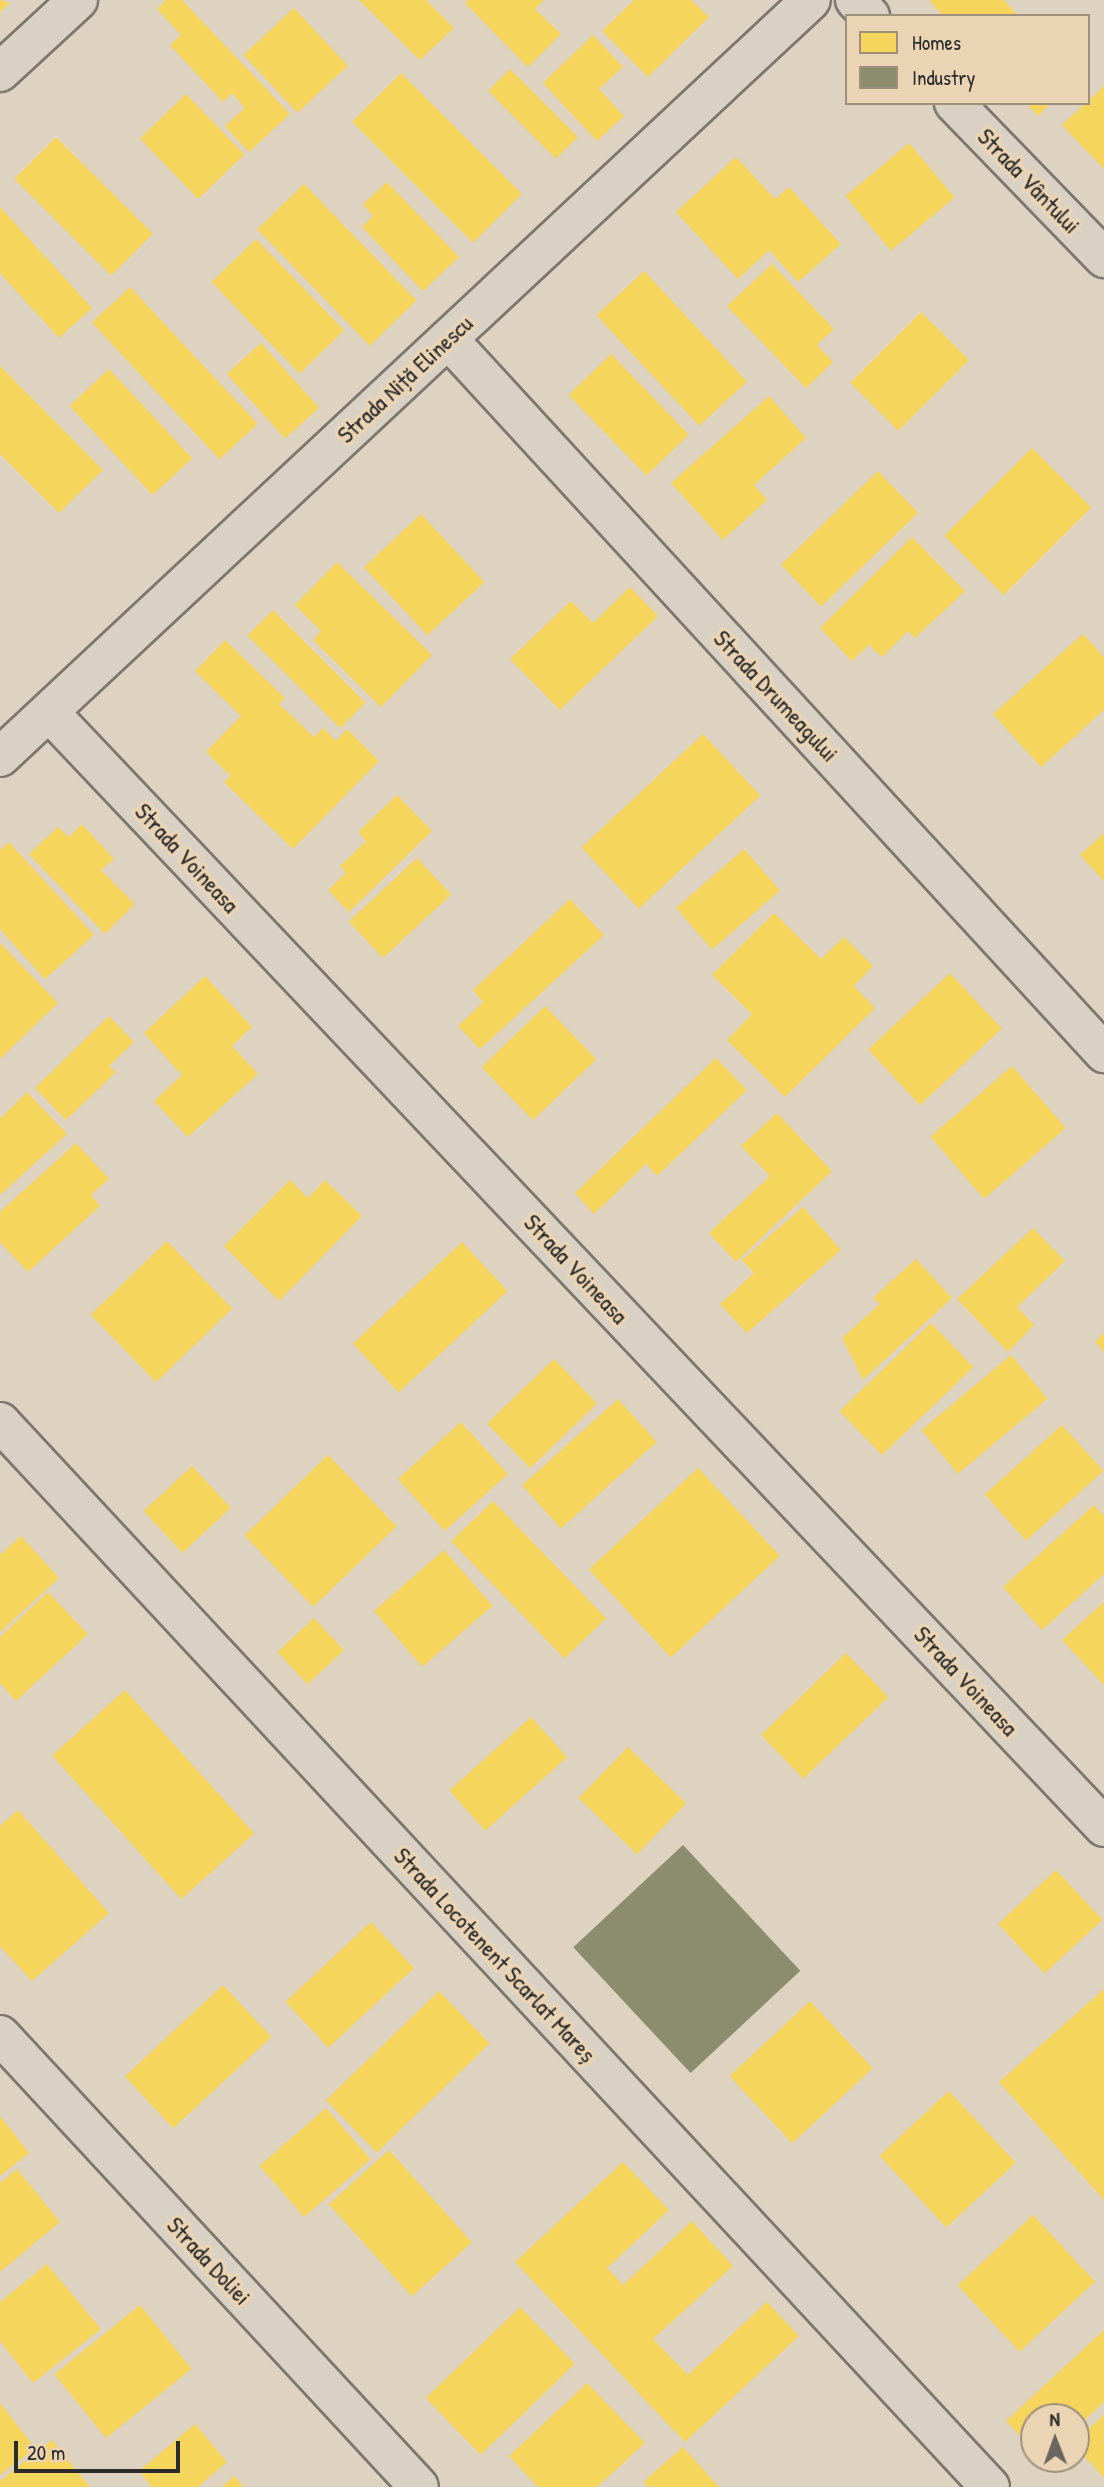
<!DOCTYPE html>
<html>
<head>
<meta charset="utf-8">
<style>
	body { margin:0 }
	#map { position:relative; width:1104px; height:2487px; overflow:hidden; background:#ded2c1; font-family:"Patrick Hand",sans-serif }
	div>[style] { position:absolute }
	[style*='--x'] { left:calc(var(--x)*1px); top:calc(var(--y)*1px); width:calc(var(--w)*1px); rotate:calc(var(--a)*1deg) }
	.homes>* { inset:0; background:#f6d55c; transform-origin:0 0 }
	.industry>* { inset:0; background:#8c8c6e; transform-origin:0 0 }
	.roads { filter:drop-shadow(2px 0 #7c766e) drop-shadow(-2px 0 #7c766e) drop-shadow(0 2px #7c766e) drop-shadow(0 -2px #7c766e) }
	.street>* { height:38px; margin:-19px; padding:0 19px; transform-origin:19px; border-radius:19px; background:#dad1c5 }
	span { translate:-50% -50%; white-space:nowrap; text-align:center; line-height:1.15; -webkit-text-stroke:7px #ebd4b4; paint-order:stroke }
	.street-label { font-size:24px; color:#2b2b2b }
	.legend { position:absolute; left:845px; top:14px; width:245px; height:91px; box-sizing:border-box; background:#ebd4b4; border:2px solid #9e907d; margin:0; padding:9px 12px; list-style:none; font-size:21px; color:#2b2b2b }
	.legend li { display:flex; align-items:center; gap:14px; height:35px }
	.legend b { width:35px; border:2px solid #9e907d }
	.north { position:absolute; left:1020px; top:2403px; width:70px; height:70px; box-sizing:border-box; background:#ebd4b4; border:2px solid #9e907d; border-radius:50%; rotate:359deg; font-size:19px; font-weight:700; line-height:28px; text-align:center; color:#2b2b2b }
	.north::after { content:''; display:block; margin:auto; width:24px; height:32px; background:#6a6560; clip-path:polygon(50% 0,100% 100%,50% 72%,0 100%) }
	.scale { position:absolute; left:14px; top:2441px; width:166px; height:32px; box-sizing:border-box; border:4px solid #2b2b2b; border-top:0; padding-left:9px; font-size:21px; line-height:24px; white-space:nowrap; color:#2b2b2b; -webkit-text-stroke:5px #ebd4b4; paint-order:stroke }
</style>
</head>
<body>
<div id="map">
	<div class="homes">
		<div style="clip-path:polygon(0 0,10px 3px,0 12px)"></div>
		<div style="clip-path:polygon(166px 0,182px 0,290px 114px,249px 152px,225px 126px,245px 108px,232px 93px,223px 102px,170px 45px,181px 35px,157px 9px)"></div>
		<div style="clip-path:polygon(359px 0,426px 0,454px 28px,420px 60px)"></div>
		<div style="clip-path:polygon(468px 0,544px 0,535px 9px,561px 34px,528px 67px,465px 3px)"></div>
		<div style="clip-path:polygon(634px 0,691px 0,709px 17px,648px 77px,602px 31px)"></div>
		<div style="clip-path:polygon(929px 0,1004px 0,1018px 16px,943px 16px)"></div>
		<div style="left:294px;top:8px;width:79px;height:69px;rotate:47deg"></div>
		<div style="clip-path:polygon(593px 35px,623px 67px,599px 89px,624px 116px,597px 141px,543px 83px)"></div>
		<div style="left:510px;top:69px;width:96px;height:31px;rotate:45deg"></div>
		<div style="left:401px;top:73px;width:171px;height:69px;rotate:45deg"></div>
		<div style="clip-path:polygon(1104px 86px,1104px 169px,1062px 125px)"></div>
		<div style="left:186px;top:94px;width:84px;height:64px;rotate:46deg"></div>
		<div style="clip-path:polygon(1026px 103px,1051px 103px,1038px 116px)"></div>
		<div style="left:56px;top:137px;width:137px;height:59px;rotate:45deg"></div>
		<div style="left:909px;top:143px;width:71px;height:83px;rotate:50deg"></div>
		<div style="clip-path:polygon(736px 157px,775px 199px,789px 187px,841px 244px,798px 282px,769px 250px,738px 279px,676px 212px)"></div>
		<div style="clip-path:polygon(387px 182px,459px 257px,423px 291px,362px 227px,373px 216px,363px 204px)"></div>
		<div style="left:304px;top:184px;width:162px;height:65px;rotate:46deg"></div>
		<div style="clip-path:polygon(0 207px,92px 308px,59px 338px,0 273px)"></div>
		<div style="left:256px;top:239px;width:127px;height:62px;rotate:46deg"></div>
		<div style="clip-path:polygon(772px 264px,834px 329px,817px 345px,833px 362px,806px 388px,727px 306px)"></div>
		<div style="left:644px;top:271px;width:151px;height:65px;rotate:47deg"></div>
		<div style="left:130px;top:287px;width:187px;height:52px;rotate:47deg"></div>
		<div style="left:921px;top:312px;width:68px;height:100px;rotate:45deg"></div>
		<div style="left:261px;top:343px;width:87px;height:46px;rotate:48deg"></div>
		<div style="left:611px;top:354px;width:112px;height:59px;rotate:46deg"></div>
		<div style="clip-path:polygon(0 366px,103px 470px,59px 513px,0 454px)"></div>
		<div style="left:109px;top:369px;width:122px;height:54px;rotate:47deg"></div>
		<div style="clip-path:polygon(769px 396px,806px 438px,754px 485px,767px 500px,723px 540px,671px 483px)"></div>
		<div style="left:1032px;top:448px;width:84px;height:124px;rotate:45deg"></div>
		<div style="left:878px;top:471px;width:58px;height:135px;rotate:46deg"></div>
		<div style="left:421px;top:514px;width:93px;height:78px;rotate:47deg"></div>
		<div style="clip-path:polygon(912px 537px,965px 591px,915px 638px,908px 631px,882px 657px,869px 645px,852px 661px,820px 628px)"></div>
		<div style="clip-path:polygon(337px 562px,432px 655px,381px 707px,313px 640px,321px 631px,295px 605px)"></div>
		<div style="clip-path:polygon(630px 587px,658px 616px,560px 710px,510px 659px,571px 601px,593px 623px)"></div>
		<div style="left:273px;top:610px;width:131px;height:36px;rotate:45deg"></div>
		<div style="clip-path:polygon(1083px 634px,1104px 657px,1104px 710px,1041px 767px,993px 714px)"></div>
		<div style="clip-path:polygon(225px 640px,285px 698px,279px 704px,314px 737px,323px 728px,336px 741px,347px 729px,379px 761px,293px 849px,224px 782px,231px 776px,206px 752px,241px 716px,195px 671px)"></div>
		<div style="left:703px;top:734px;width:84px;height:166px;rotate:47deg"></div>
		<div style="clip-path:polygon(397px 795px,432px 831px,349px 912px,328px 890px,346px 873px,340px 866px,366px 841px,358px 832px)"></div>
		<div style="clip-path:polygon(82px 824px,114px 859px,101px 870px,135px 904px,105px 934px,29px 854px,58px 827px,69px 837px)"></div>
		<div style="clip-path:polygon(1104px 833px,1104px 881px,1080px 855px)"></div>
		<div style="clip-path:polygon(9px 842px,94px 935px,45px 979px,0 929px,0 850px)"></div>
		<div style="left:744px;top:849px;width:55px;height:90px;rotate:49deg"></div>
		<div style="left:417px;top:858px;width:50px;height:93px;rotate:47deg"></div>
		<div style="clip-path:polygon(570px 899px,604px 935px,480px 1049px,458px 1026px,483px 1002px,473px 990px)"></div>
		<div style="clip-path:polygon(774px 913px,821px 959px,844px 937px,873px 966px,854px 986px,875px 1008px,785px 1097px,727px 1040px,752px 1014px,712px 975px)"></div>
		<div style="clip-path:polygon(0 943px,58px 1003px,0 1059px)"></div>
		<div style="left:950px;top:973px;width:76px;height:112px;rotate:47deg"></div>
		<div style="clip-path:polygon(205px 976px,252px 1027px,232px 1046px,258px 1074px,188px 1137px,154px 1101px,182px 1075px,144px 1033px)"></div>
		<div style="left:545px;top:1006px;width:74px;height:88px;rotate:46deg"></div>
		<div style="clip-path:polygon(109px 1016px,134px 1042px,109px 1066px,116px 1072px,66px 1120px,35px 1088px)"></div>
		<div style="clip-path:polygon(716px 1058px,747px 1090px,657px 1176px,646px 1164px,594px 1214px,575px 1193px)"></div>
		<div style="left:1012px;top:1066px;width:82px;height:108px;rotate:49deg"></div>
		<div style="clip-path:polygon(27px 1092px,67px 1134px,0 1195px,0 1119px)"></div>
		<div style="clip-path:polygon(777px 1113px,832px 1171px,736px 1262px,709px 1233px,770px 1176px,741px 1146px)"></div>
		<div style="clip-path:polygon(76px 1143px,109px 1179px,91px 1195px,100px 1206px,28px 1272px,0 1242px,0 1212px)"></div>
		<div style="clip-path:polygon(290px 1180px,308px 1198px,325px 1180px,362px 1216px,279px 1301px,224px 1246px)"></div>
		<div style="clip-path:polygon(803px 1207px,841px 1250px,747px 1333px,720px 1304px,754px 1273px,742px 1260px)"></div>
		<div style="clip-path:polygon(1033px 1228px,1065px 1261px,1017px 1307px,1034px 1325px,1008px 1352px,957px 1299px)"></div>
		<div style="left:167px;top:1241px;width:94px;height:106px;rotate:46deg"></div>
		<div style="left:462px;top:1242px;width:67px;height:149px;rotate:47deg"></div>
		<div style="clip-path:polygon(916px 1259px,952px 1298px,863px 1380px,842px 1338px,880px 1304px,873px 1298px)"></div>
		<div style="left:931px;top:1323px;width:61px;height:127px;rotate:46deg"></div>
		<div style="clip-path:polygon(1104px 1333px,1104px 1352px,1095px 1342px)"></div>
		<div style="left:1011px;top:1355px;width:57px;height:117px;rotate:50deg"></div>
		<div style="left:554px;top:1359px;width:62px;height:93px;rotate:46deg"></div>
		<div style="left:618px;top:1399px;width:58px;height:129px;rotate:48deg"></div>
		<div style="left:461px;top:1422px;width:70px;height:85px;rotate:48deg"></div>
		<div style="left:1062px;top:1425px;width:62px;height:104px;rotate:48deg"></div>
		<div style="left:328px;top:1455px;width:99px;height:116px;rotate:46deg"></div>
		<div style="left:192px;top:1466px;width:57px;height:66px;rotate:47deg"></div>
		<div style="left:698px;top:1468px;width:120px;height:149px;rotate:47deg"></div>
		<div style="left:493px;top:1501px;width:163px;height:58px;rotate:46deg"></div>
		<div style="clip-path:polygon(1094px 1505px,1104px 1516px,1104px 1574px,1042px 1630px,1003px 1587px)"></div>
		<div style="clip-path:polygon(21px 1536px,59px 1578px,0 1632px,0 1555px)"></div>
		<div style="left:444px;top:1550px;width:74px;height:93px;rotate:49deg"></div>
		<div style="clip-path:polygon(48px 1592px,88px 1634px,16px 1701px,0 1683px,0 1637px)"></div>
		<div style="clip-path:polygon(1104px 1602px,1104px 1685px,1062px 1640px)"></div>
		<div style="left:314px;top:1618px;width:44px;height:50px;rotate:47deg"></div>
		<div style="left:846px;top:1653px;width:61px;height:118px;rotate:46deg"></div>
		<div style="left:125px;top:1690px;width:193px;height:98px;rotate:48deg"></div>
		<div style="left:531px;top:1717px;width:54px;height:110px;rotate:48deg"></div>
		<div style="left:628px;top:1747px;width:81px;height:71px;rotate:44deg"></div>
		<div style="clip-path:polygon(18px 1810px,109px 1913px,32px 1981px,0 1946px,0 1826px)"></div>
		<div style="left:1056px;top:1870px;width:68px;height:79px;rotate:47deg"></div>
		<div style="left:371px;top:1922px;width:63px;height:117px;rotate:47deg"></div>
		<div style="left:223px;top:1985px;width:71px;height:134px;rotate:47deg"></div>
		<div style="clip-path:polygon(1104px 1989px,1104px 2200px,999px 2082px)"></div>
		<div style="left:439px;top:1991px;width:73px;height:157px;rotate:46deg"></div>
		<div style="left:810px;top:2001px;width:92px;height:110px;rotate:47deg"></div>
		<div style="left:949px;top:2091px;width:98px;height:95px;rotate:47deg"></div>
		<div style="left:326px;top:2108px;width:68px;height:88px;rotate:49deg"></div>
		<div style="clip-path:polygon(0 2116px,29px 2153px,0 2176px)"></div>
		<div style="left:389px;top:2150px;width:124px;height:81px;rotate:48deg"></div>
		<div style="clip-path:polygon(623px 2162px,669px 2210px,607px 2268px,623px 2285px,692px 2221px,733px 2266px,653px 2339px,688px 2375px,767px 2302px,799px 2336px,685px 2442px,515px 2262px)"></div>
		<div style="clip-path:polygon(17px 2169px,60px 2222px,0 2272px,0 2183px)"></div>
		<div style="left:1033px;top:2215px;width:91px;height:103px;rotate:47deg"></div>
		<div style="clip-path:polygon(47px 2264px,101px 2329px,33px 2383px,0 2341px,0 2302px)"></div>
		<div style="left:140px;top:2305px;width:82px;height:110px;rotate:51deg"></div>
		<div style="left:520px;top:2307px;width:79px;height:131px;rotate:46deg"></div>
		<div style="clip-path:polygon(1104px 2330px,1104px 2402px,1076px 2428px,1076px 2417px,1034px 2417px,1034px 2450px,1006px 2421px)"></div>
		<div style="clip-path:polygon(587px 2383px,645px 2443px,597px 2487px,538px 2487px,509px 2456px)"></div>
		<div style="clip-path:polygon(0 2403px,35px 2448px,0 2475px)"></div>
		<div style="clip-path:polygon(1104px 2415px,1104px 2478px,1076px 2447px,1076px 2440px)"></div>
		<div style="clip-path:polygon(195px 2424px,227px 2462px,198px 2487px,152px 2487px,139px 2471px)"></div>
		<div style="clip-path:polygon(52px 2440px,90px 2487px,0 2487px,0 2481px)"></div>
		<div style="clip-path:polygon(683px 2447px,719px 2487px,648px 2487px,643px 2482px)"></div>
		<div style="clip-path:polygon(234px 2476px,244px 2487px,222px 2487px)"></div>
	</div>
	<div class="industry">
		<div style="left:683px;top:1845px;width:172px;height:150px;rotate:47deg"></div>
	</div>
	<div class="roads">
		<div class="street">
			<div style="--x:855;--y:0;--w:22;--a:47"></div>
			<div style="--x:0;--y:72;--w:106;--a:-42.7"></div>
			<div style="--x:954;--y:103;--w:216;--a:45.9"></div>
			<div style="--x:448;--y:339;--w:970;--a:47.42"></div>
			<div style="--x:49;--y:712;--w:1535;--a:46.58"></div>
			<div style="--x:0;--y:757;--w:1109;--a:-43.03"></div>
			<div style="--x:0;--y:1422;--w:1454;--a:47.09"></div>
			<div style="--x:0;--y:2035;--w:616;--a:47.17"></div>
		</div>
	</div>
	<div class="street-label">
		<span style="left:1029px;top:181px;rotate:46deg">Strada Vântului</span>
		<span style="left:405px;top:379px;rotate:-43deg">Strada Niță Elinescu</span>
		<span style="left:776px;top:696px;rotate:47deg">Strada Drumeagului</span>
		<span style="left:187px;top:858px;rotate:47deg">Strada Voineasa</span>
		<span style="left:576px;top:1269px;rotate:47deg">Strada Voineasa</span>
		<span style="left:966px;top:1681px;rotate:47deg">Strada Voineasa</span>
		<span style="left:495px;top:1955px;rotate:47deg">Strada Locotenent Scarlat Mareș</span>
		<span style="left:209px;top:2261px;rotate:47deg">Strada Doliei</span>
	</div>
	<ul class="legend">
	<li><b style="height:19px;background:#f6d55c"></b>Homes</li>
	<li><b style="height:19px;background:#8c8c6e"></b>Industry</li>
	</ul>
	<div class="north">N</div>
	<div class="scale">20 m</div>
</div>
</body>
</html>
